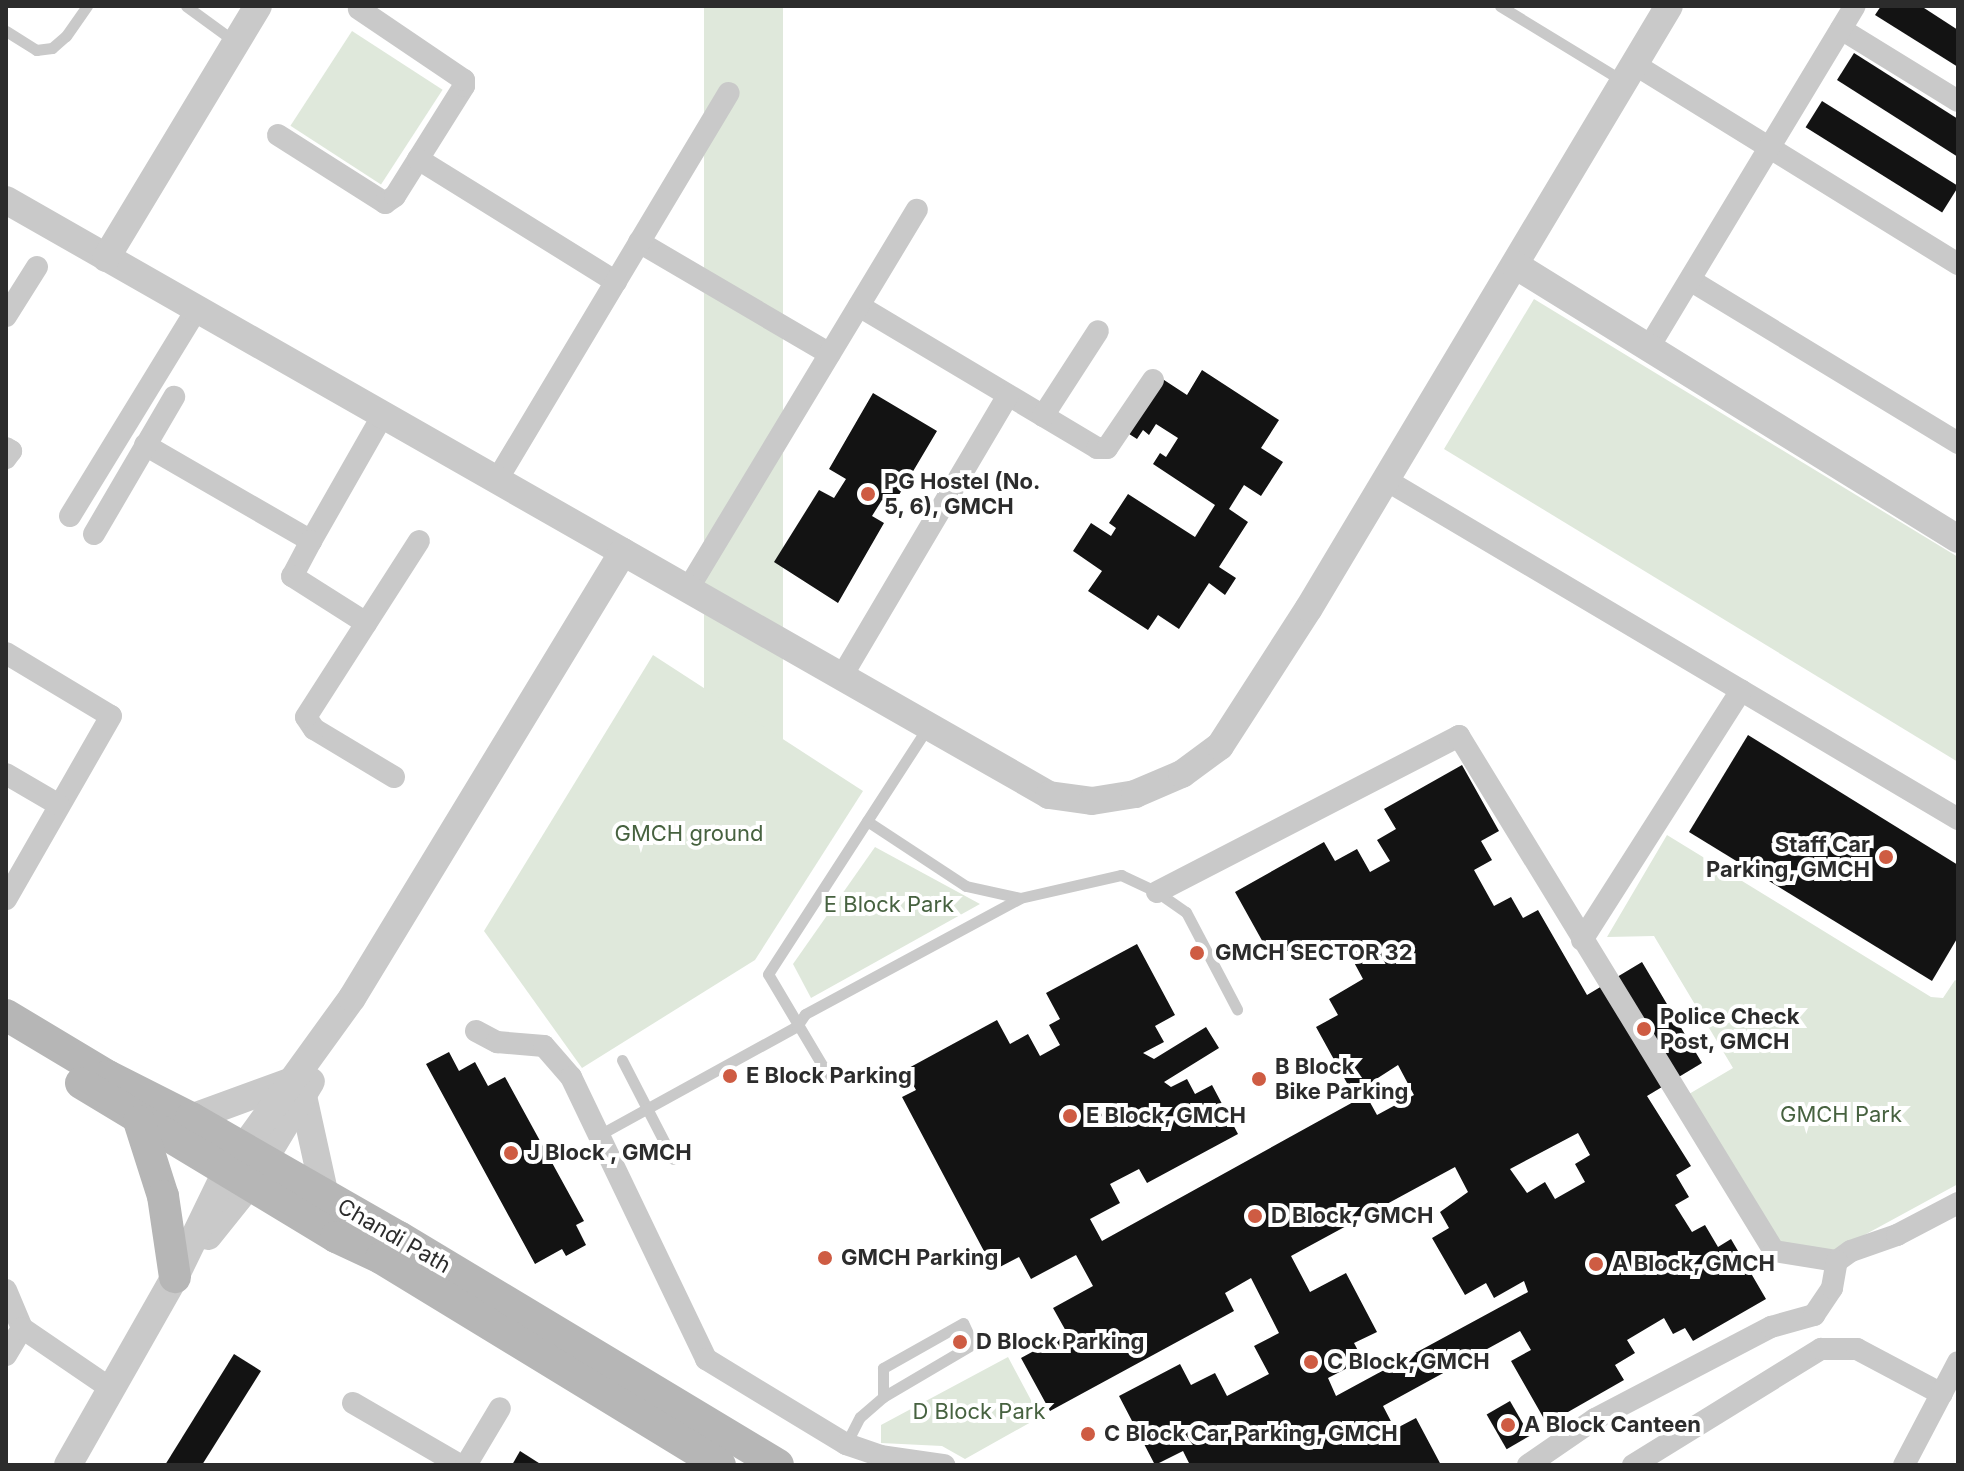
<!DOCTYPE html>
<html>
<head>
<meta charset="utf-8">
<style>
	body { margin:0 }
	#map { position:relative; width:1964px; height:1471px; overflow:hidden; background:#fff; font-family:Inter,sans-serif }
	div>[style] { position:absolute }
	[style*='--x'] { left:calc(var(--x)*1px); top:calc(var(--y)*1px); width:calc(var(--w)*1px); rotate:calc(var(--a)*1deg) }
	.green>* { inset:0; background:#dfe8db; transform-origin:0 0 }
	.building>* { inset:0; background:#131313; transform-origin:0 0 }
	.service>* { height:11px; margin:-5.5px; padding:0 5.5px; transform-origin:5.5px; border-radius:5.5px; background:#c9c9c9 }
	.minor>* { height:22px; margin:-11px; padding:0 11px; transform-origin:11px; border-radius:11px; background:#c9c9c9 }
	.tertiary>* { height:28px; margin:-14px; padding:0 14px; transform-origin:14px; border-radius:14px; background:#c9c9c9 }
	.secondary>* { height:32px; margin:-16px; padding:0 16px; transform-origin:16px; border-radius:16px; background:#b6b6b6 }
	.dots>* { width:22px; height:22px; translate:-50% -50%; box-sizing:border-box; border:4px solid #fff; border-radius:50% }
	span { translate:-50% -50%; white-space:nowrap; text-align:center; line-height:1.15; -webkit-text-stroke:8px #fff; paint-order:stroke }
	.poi-label { font-size:22px; color:#2c2c2c; font-weight:700 }
	.left { translate:0 -50%; text-align:left }
	.right { translate:-100% -50%; text-align:right }
	.park-label { font-size:22px; color:#476240 }
	.street-label { font-size:22px; color:#2c2c2c }
	.frame { position:absolute; inset:0; border:8px solid #2c2c2c; pointer-events:none }
</style>
</head>
<body>
<div id="map">
	<div class="green">
		<div style="left:704px;top:6px;width:79px;height:795px"></div>
		<div style="left:352px;top:31px;width:108px;height:113px;rotate:33deg"></div>
		<div style="clip-path:polygon(1534px 299px,1958px 557px,1958px 762px,1444px 449px)"></div>
		<div style="clip-path:polygon(653px 655px,863px 791px,755px 960px,582px 1068px,484px 931px)"></div>
		<div style="clip-path:polygon(1667px 835px,1931px 997px,1943px 998px,1955px 980px,1958px 982px,1958px 1184px,1835px 1251px,1778px 1242px,1689px 1094px,1733px 1068px,1654px 936px,1607px 937px)"></div>
		<div style="clip-path:polygon(875px 847px,980px 904px,811px 998px,793px 964px)"></div>
		<div style="clip-path:polygon(1008px 1357px,1040px 1417px,965px 1459px,942px 1446px,881px 1443px,881px 1425px)"></div>
	</div>
	<div class="building">
		<div style="clip-path:polygon(1881px 6px,1921px 6px,1958px 30px,1958px 67px,1875px 15px)"></div>
		<div style="clip-path:polygon(1854px 53px,1958px 119px,1958px 157px,1837px 80px)"></div>
		<div style="left:1822px;top:101px;width:161px;height:31px;rotate:32deg"></div>
		<div style="clip-path:polygon(1202px 370px,1279px 420px,1261px 448px,1283px 462px,1261px 496px,1244px 485px,1229px 509px,1248px 522px,1219px 567px,1236px 578px,1225px 595px,1209px 583px,1179px 629px,1158px 615px,1148px 630px,1088px 591px,1102px 571px,1073px 551px,1091px 523px,1111px 536px,1116px 528px,1109px 523px,1128px 494px,1195px 537px,1215px 505px,1153px 464px,1160px 453px,1166px 457px,1178px 438px,1156px 424px,1149px 435px,1143px 430px,1137px 439px,1126px 432px,1161px 378px,1187px 395px)"></div>
		<div style="clip-path:polygon(873px 393px,937px 431px,893px 505px,882px 500px,872px 516px,884px 523px,838px 603px,774px 562px,819px 490px,834px 498px,846px 479px,829px 469px)"></div>
		<div style="clip-path:polygon(1748px 735px,1958px 865px,1958px 937px,1932px 981px,1689px 832px)"></div>
		<div style="clip-path:polygon(evenodd,1462px 765px,1499px 831px,1481px 841px,1492px 860px,1474px 870px,1494px 906px,1511px 897px,1523px 918px,1538px 910px,1587px 995px,1642px 962px,1702px 1063px,1647px 1096px,1691px 1166px,1676px 1175px,1689px 1197px,1675px 1205px,1692px 1232px,1705px 1225px,1718px 1247px,1731px 1239px,1766px 1299px,1693px 1341px,1685px 1328px,1673px 1334px,1664px 1318px,1627px 1340px,1635px 1353px,1615px 1365px,1624px 1380px,1547px 1424px,1511px 1361px,1531px 1350px,1520px 1331px,1383px 1406px,1395px 1429px,1416px 1418px,1441px 1465px,1190px 1465px,1183px 1451px,1155px 1465px,1119px 1396px,1180px 1364px,1191px 1385px,1215px 1373px,1227px 1396px,1269px 1374px,1254px 1346px,1279px 1333px,1251px 1278px,1225px 1293px,1234px 1311px,1050px 1411px,1021px 1358px,1067px 1333px,1053px 1308px,1093px 1286px,1076px 1255px,1031px 1279px,1019px 1257px,994px 1270px,902px 1097px,916px 1090px,905px 1070px,997px 1020px,1010px 1044px,1028px 1034px,1040px 1056px,1060px 1045px,1049px 1025px,1060px 1019px,1046px 993px,1137px 944px,1175px 1015px,1155px 1026px,1164px 1042px,1143px 1053px,1154px 1059px,1206px 1027px,1219px 1048px,1164px 1082px,1171px 1087px,1187px 1079px,1195px 1094px,1212px 1085px,1238px 1134px,1147px 1183px,1139px 1169px,1110px 1184px,1120px 1203px,1090px 1219px,1102px 1241px,1366px 1095px,1377px 1115px,1414px 1095px,1398px 1065px,1353px 1094px,1316px 1027px,1338px 1015px,1329px 999px,1363px 979px,1343px 942px,1312px 960px,1304px 945px,1274px 962px,1235px 892px,1324px 842px,1335px 861px,1357px 849px,1370px 872px,1390px 861px,1377px 840px,1396px 829px,1384px 809px,1462px 765px,1578px 1133px,1590px 1155px,1575px 1164px,1585px 1182px,1555px 1199px,1545px 1182px,1527px 1193px,1510px 1169px,1578px 1133px,1462px 765px,1455px 1167px,1468px 1192px,1440px 1212px,1449px 1228px,1432px 1238px,1465px 1295px,1486px 1283px,1494px 1298px,1524px 1281px,1528px 1292px,1336px 1396px,1328px 1378px,1363px 1360px,1354px 1343px,1377px 1332px,1346px 1273px,1310px 1292px,1291px 1256px,1455px 1167px)"></div>
		<div style="clip-path:polygon(449px 1052px,459px 1071px,475px 1062px,488px 1086px,505px 1077px,584px 1221px,576px 1225px,586px 1245px,566px 1256px,562px 1249px,535px 1264px,426px 1064px)"></div>
		<div style="clip-path:polygon(234px 1354px,261px 1371px,202px 1465px,165px 1465px)"></div>
		<div style="left:1510px;top:1401px;width:40px;height:27px;rotate:60deg"></div>
		<div style="clip-path:polygon(520px 1451px,542px 1465px,512px 1465px)"></div>
	</div>
	<div class="service">
		<div style="--x:186;--y:6;--w:59;--a:36.1"></div>
		<div style="--x:1500;--y:6;--w:144;--a:31.4"></div>
		<div style="--x:6;--y:31;--w:36;--a:32"></div>
		<div style="--x:36;--y:50;--w:16;--a:-7"></div>
		<div style="--x:52;--y:48;--w:18;--a:-41"></div>
		<div style="--x:66;--y:36;--w:37;--a:-55"></div>
		<div style="--x:867;--y:821;--w:118;--a:33.3"></div>
		<div style="--x:966;--y:886;--w:55;--a:12.5"></div>
		<div style="--x:1020;--y:898;--w:104;--a:-12.8"></div>
		<div style="--x:1121;--y:875;--w:40;--a:25"></div>
		<div style="--x:1157;--y:892;--w:35;--a:35"></div>
		<div style="--x:1186;--y:912;--w:110;--a:62.3"></div>
		<div style="--x:622;--y:1060;--w:111;--a:62.7"></div>
		<div style="--x:828;--y:1075;--w:117;--a:-120.7"></div>
		<div style="--x:768;--y:974;--w:294;--a:-57.1"></div>
		<div style="--x:599;--y:1135;--w:226;--a:-28.8"></div>
		<div style="--x:797;--y:1026;--w:14;--a:-56"></div>
		<div style="--x:805;--y:1014;--w:244;--a:-28.3"></div>
		<div style="--x:846;--y:1444;--w:30;--a:-63"></div>
		<div style="--x:860;--y:1417;--w:30;--a:-41"></div>
		<div style="--x:883;--y:1397;--w:104;--a:-30.5"></div>
		<div style="--x:973;--y:1344;--w:23;--a:-115"></div>
		<div style="--x:963;--y:1323;--w:92;--a:150.6"></div>
		<div style="--x:883;--y:1368;--w:29;--a:90"></div>
	</div>
	<div class="minor">
		<div style="--x:1841;--y:29;--w:137;--a:31.6"></div>
		<div style="--x:1634;--y:64;--w:381;--a:31.7"></div>
		<div style="--x:278;--y:135;--w:127;--a:32.4"></div>
		<div style="--x:385;--y:203;--w:12;--a:-35"></div>
		<div style="--x:395;--y:196;--w:130;--a:-57.9"></div>
		<div style="--x:464;--y:86;--w:6;--a:-90"></div>
		<div style="--x:464;--y:80;--w:127;--a:-145.9"></div>
		<div style="--x:418;--y:159;--w:233;--a:31.8"></div>
		<div style="--x:639;--y:242;--w:221;--a:30.4"></div>
		<div style="--x:1690;--y:280;--w:314;--a:31.3"></div>
		<div style="--x:859;--y:306;--w:277;--a:30.8"></div>
		<div style="--x:1097;--y:448;--w:10;--a:0"></div>
		<div style="--x:1107;--y:448;--w:82;--a:-55.9"></div>
		<div style="--x:6;--y:316;--w:58;--a:-57.7"></div>
		<div style="--x:1649;--y:347;--w:398;--a:-58.9"></div>
		<div style="--x:1043;--y:416;--w:101;--a:-57.1"></div>
		<div style="--x:145;--y:445;--w:192;--a:30"></div>
		<div style="--x:311;--y:541;--w:145;--a:-60.3"></div>
		<div style="--x:6;--y:448;--w:6;--a:31"></div>
		<div style="--x:11;--y:451;--w:9;--a:126"></div>
		<div style="--x:497;--y:480;--w:451;--a:-59.1"></div>
		<div style="--x:1386;--y:480;--w:665;--a:30.65"></div>
		<div style="--x:70;--y:516;--w:243;--a:-58.5"></div>
		<div style="--x:94;--y:534;--w:159;--a:-59.7"></div>
		<div style="--x:311;--y:541;--w:40;--a:118"></div>
		<div style="--x:292;--y:576;--w:88;--a:32.4"></div>
		<div style="--x:688;--y:589;--w:443;--a:-58.9"></div>
		<div style="--x:6;--y:653;--w:122;--a:31"></div>
		<div style="--x:111;--y:716;--w:211;--a:119.8"></div>
		<div style="--x:842;--y:676;--w:326;--a:-59.4"></div>
		<div style="--x:6;--y:774;--w:61;--a:30.3"></div>
		<div style="--x:394;--y:777;--w:93;--a:-149"></div>
		<div style="--x:314;--y:729;--w:14;--a:-124"></div>
		<div style="--x:306;--y:717;--w:209;--a:-57.3"></div>
		<div style="--x:1157;--y:892;--w:340;--a:-27.3"></div>
		<div style="--x:1459;--y:736;--w:604;--a:58.55"></div>
		<div style="--x:1774;--y:1251;--w:64;--a:9"></div>
		<div style="--x:1837;--y:1261;--w:17;--a:-36"></div>
		<div style="--x:1851;--y:1251;--w:49;--a:-19.2"></div>
		<div style="--x:1897;--y:1235;--w:69;--a:-27.7"></div>
		<div style="--x:1582;--y:940;--w:296;--a:-57.5"></div>
		<div style="--x:476;--y:1031;--w:24;--a:28"></div>
		<div style="--x:497;--y:1042;--w:47;--a:4.9"></div>
		<div style="--x:544;--y:1046;--w:41;--a:48.9"></div>
		<div style="--x:571;--y:1077;--w:313;--a:64.4"></div>
		<div style="--x:706;--y:1359;--w:164;--a:31.3"></div>
		<div style="--x:846;--y:1444;--w:36;--a:19"></div>
		<div style="--x:880;--y:1456;--w:65;--a:8"></div>
		<div style="--x:6;--y:1290;--w:41;--a:67.2"></div>
		<div style="--x:6;--y:1355;--w:31;--a:-59"></div>
		<div style="--x:22;--y:1328;--w:110;--a:34.3"></div>
		<div style="--x:353;--y:1403;--w:124;--a:30.1"></div>
		<div style="--x:466;--y:1465;--w:66;--a:-59.2"></div>
		<div style="--x:1528;--y:1465;--w:81;--a:-34.5"></div>
		<div style="--x:1595;--y:1419;--w:199;--a:-27.6"></div>
		<div style="--x:1771;--y:1327;--w:45;--a:-15.6"></div>
		<div style="--x:1814;--y:1315;--w:32;--a:-56"></div>
		<div style="--x:1832;--y:1288;--w:27;--a:-80"></div>
		<div style="--x:1633;--y:1465;--w:221;--a:-31.7"></div>
		<div style="--x:1821;--y:1349;--w:36;--a:0"></div>
		<div style="--x:1857;--y:1349;--w:96;--a:27.9"></div>
		<div style="--x:1904;--y:1465;--w:116;--a:-62.3"></div>
	</div>
	<div class="tertiary">
		<div style="--x:6;--y:200;--w:1201;--a:29.7"></div>
		<div style="--x:1049;--y:795;--w:43;--a:7.9"></div>
		<div style="--x:1092;--y:801;--w:44;--a:-9.2"></div>
		<div style="--x:1135;--y:794;--w:51;--a:-23.1"></div>
		<div style="--x:1182;--y:774;--w:47;--a:-36.4"></div>
		<div style="--x:1220;--y:746;--w:164;--a:-57.2"></div>
		<div style="--x:1309;--y:608;--w:701;--a:-59.12"></div>
		<div style="--x:106;--y:258;--w:294;--a:-58.9"></div>
		<div style="--x:1515;--y:265;--w:521;--a:31.74"></div>
		<div style="--x:303;--y:1096;--w:102;--a:77.6"></div>
		<div style="--x:191;--y:1118;--w:108;--a:-20.1"></div>
		<div style="--x:208;--y:1236;--w:64;--a:-51.3"></div>
		<div style="--x:248;--y:1186;--w:122;--a:-59"></div>
		<div style="--x:68;--y:1465;--w:216;--a:-60.4"></div>
		<div style="--x:175;--y:1277;--w:117;--a:-64.1"></div>
		<div style="--x:226;--y:1172;--w:215;--a:-54.1"></div>
		<div style="--x:352;--y:998;--w:522;--a:-58.72"></div>
	</div>
	<div class="secondary">
		<div style="--x:6;--y:1015;--w:119;--a:30.9"></div>
		<div style="--x:108;--y:1076;--w:93;--a:26.8"></div>
		<div style="--x:191;--y:1118;--w:240;--a:29.8"></div>
		<div style="--x:399;--y:1237;--w:442;--a:31"></div>
		<div style="--x:81;--y:1083;--w:298;--a:31.1"></div>
		<div style="--x:336;--y:1237;--w:50;--a:25"></div>
		<div style="--x:381;--y:1258;--w:397;--a:31.4"></div>
		<div style="--x:139;--y:1121;--w:79;--a:72.3"></div>
		<div style="--x:163;--y:1196;--w:82;--a:81.6"></div>
	</div>
	<div class="dots">
		<div style="left:868px;top:494px;background:#ce5c43"></div>
		<div style="left:1886px;top:857px;background:#ce5c43"></div>
		<div style="left:1197px;top:953px;background:#ce5c43"></div>
		<div style="left:1644px;top:1029px;background:#ce5c43"></div>
		<div style="left:730px;top:1076px;background:#ce5c43"></div>
		<div style="left:1259px;top:1079px;background:#ce5c43"></div>
		<div style="left:1070px;top:1116px;background:#ce5c43"></div>
		<div style="left:511px;top:1153px;background:#ce5c43"></div>
		<div style="left:1255px;top:1216px;background:#ce5c43"></div>
		<div style="left:825px;top:1258px;background:#ce5c43"></div>
		<div style="left:1596px;top:1264px;background:#ce5c43"></div>
		<div style="left:960px;top:1342px;background:#ce5c43"></div>
		<div style="left:1311px;top:1362px;background:#ce5c43"></div>
		<div style="left:1508px;top:1425px;background:#ce5c43"></div>
		<div style="left:1088px;top:1434px;background:#ce5c43"></div>
	</div>
	<div class="poi-label">
		<span class="left" style="left:884px;top:494px">PG Hostel (No.<br>5, 6), GMCH</span>
		<span class="right" style="left:1870px;top:857px">Staff Car<br>Parking, GMCH</span>
		<span class="left" style="left:1215px;top:953px">GMCH SECTOR 32</span>
		<span class="left" style="left:1660px;top:1029px">Police Check<br>Post, GMCH</span>
		<span class="left" style="left:1275px;top:1079px">B Block<br>Bike Parking</span>
		<span class="left" style="left:746px;top:1076px">E Block Parking</span>
		<span class="left" style="left:1086px;top:1116px">E Block, GMCH</span>
		<span class="left" style="left:527px;top:1153px">J Block , GMCH</span>
		<span class="left" style="left:1271px;top:1216px">D Block, GMCH</span>
		<span class="left" style="left:841px;top:1258px">GMCH Parking</span>
		<span class="left" style="left:1612px;top:1264px">A Block, GMCH</span>
		<span class="left" style="left:976px;top:1342px">D Block Parking</span>
		<span class="left" style="left:1327px;top:1362px">C Block, GMCH</span>
		<span class="left" style="left:1524px;top:1425px">A Block Canteen</span>
		<span class="left" style="left:1104px;top:1434px">C Block Car Parking, GMCH</span>
	</div>
	<div class="park-label">
		<span style="left:689px;top:834px">GMCH ground</span>
		<span style="left:889px;top:905px">E Block Park</span>
		<span style="left:1841px;top:1115px">GMCH Park</span>
		<span style="left:979px;top:1412px">D Block Park</span>
	</div>
	<div class="street-label">
		<span style="left:394px;top:1236px;rotate:30deg">Chandi Path</span>
	</div>
	<div class="frame"></div>
</div>
</body>
</html>
